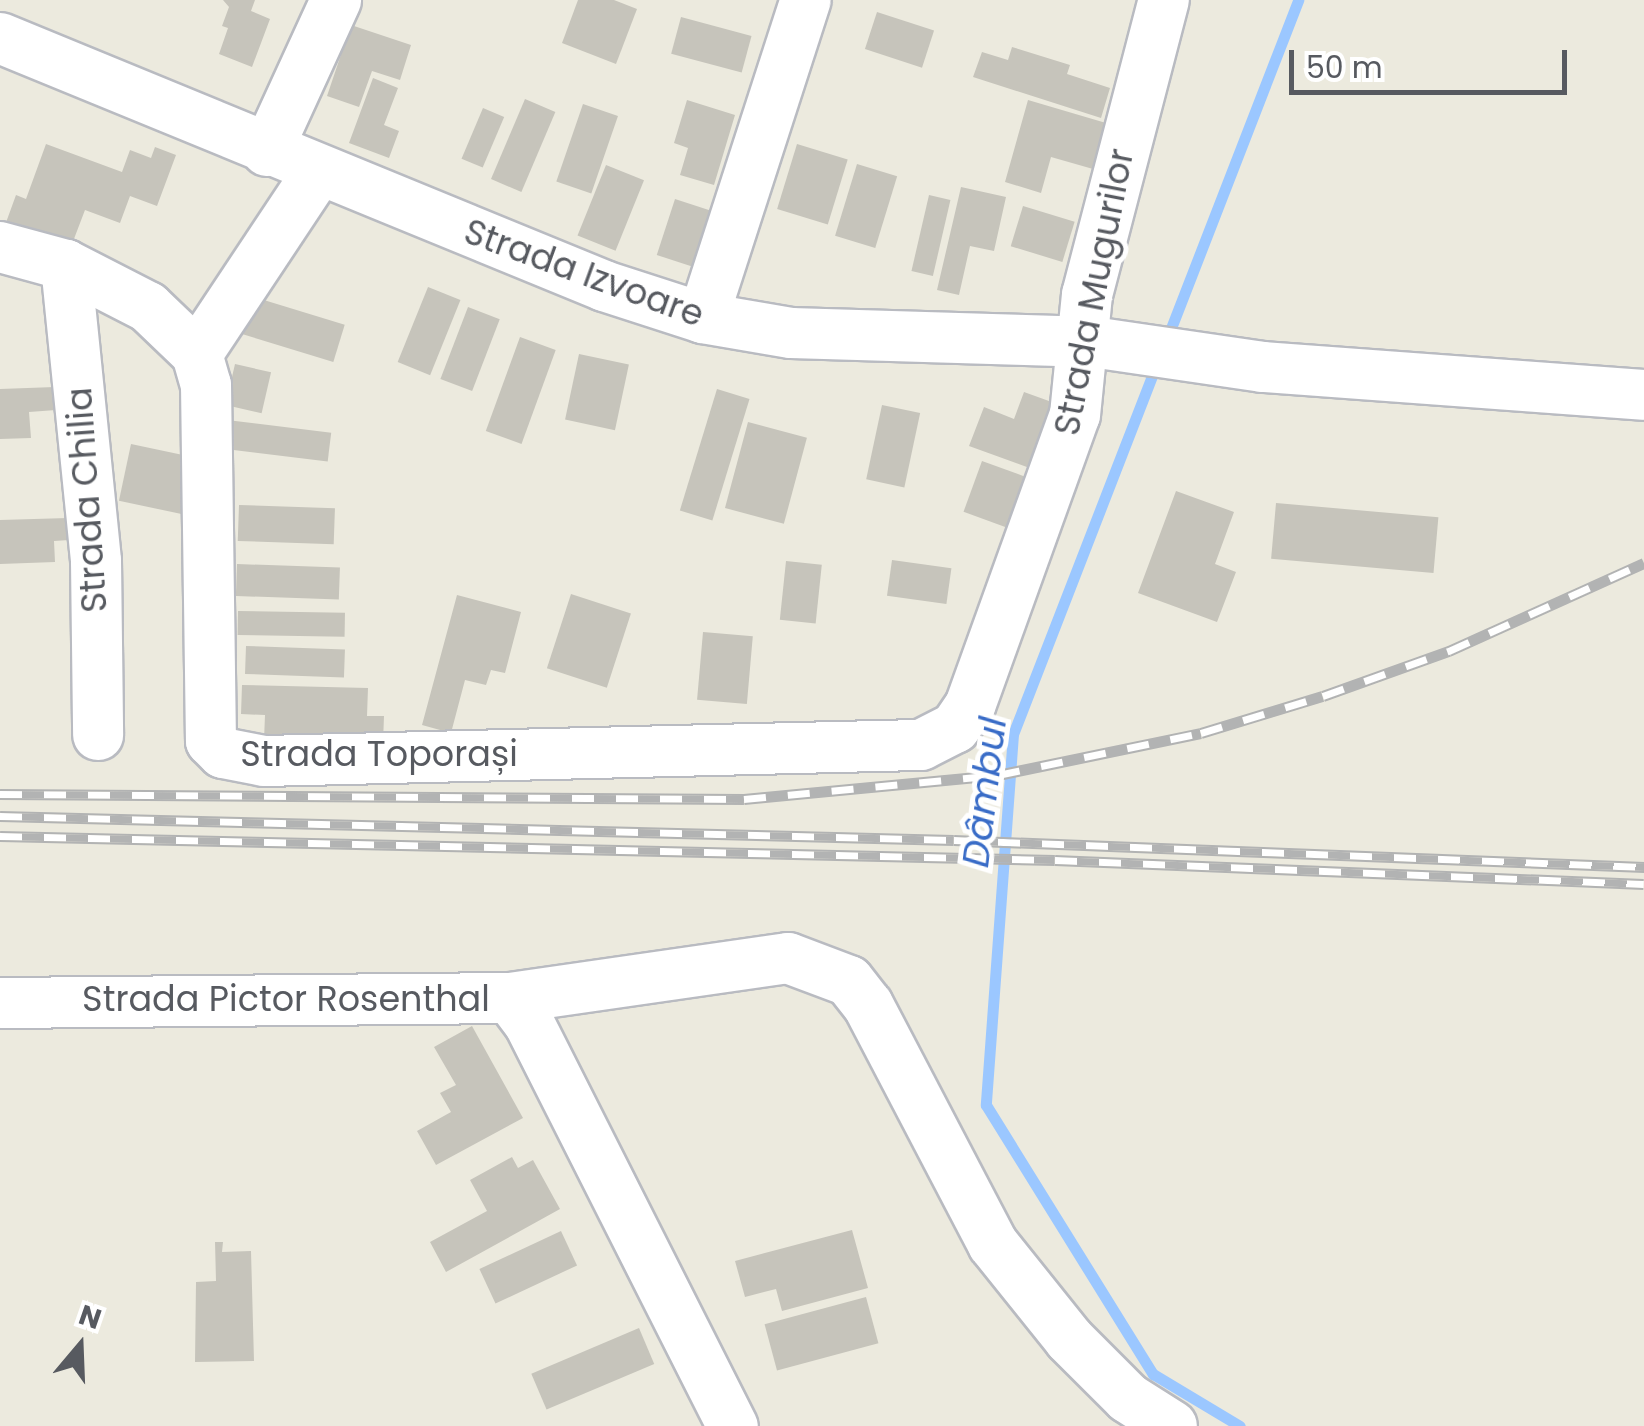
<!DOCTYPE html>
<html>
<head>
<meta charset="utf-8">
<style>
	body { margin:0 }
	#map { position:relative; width:1644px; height:1426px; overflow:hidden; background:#eceade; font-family:Poppins,sans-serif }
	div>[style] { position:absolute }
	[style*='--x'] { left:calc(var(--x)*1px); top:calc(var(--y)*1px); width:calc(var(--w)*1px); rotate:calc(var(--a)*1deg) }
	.stream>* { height:11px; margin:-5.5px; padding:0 5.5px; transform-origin:5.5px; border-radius:5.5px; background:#9bc7ff }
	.building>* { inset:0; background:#c6c4bb; transform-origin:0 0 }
	.roads { filter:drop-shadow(2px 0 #b9bbc1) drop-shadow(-2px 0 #b9bbc1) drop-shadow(0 2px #b9bbc1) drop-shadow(0 -2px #b9bbc1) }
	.minor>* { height:50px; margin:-25px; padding:0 25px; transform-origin:25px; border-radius:25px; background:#fff }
	.rail>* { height:11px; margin-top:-5.5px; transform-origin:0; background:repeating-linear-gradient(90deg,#fff 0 22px,#b2b3b3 0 44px); box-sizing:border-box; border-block:2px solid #b2b3b3 }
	span { translate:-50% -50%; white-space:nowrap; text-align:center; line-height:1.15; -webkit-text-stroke:10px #fff; paint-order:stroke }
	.street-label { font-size:35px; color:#575a60 }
	.water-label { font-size:38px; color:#396cc7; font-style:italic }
	.north { position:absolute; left:30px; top:1296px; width:100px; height:100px; -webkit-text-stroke:8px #fff; paint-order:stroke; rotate:19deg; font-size:28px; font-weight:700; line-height:40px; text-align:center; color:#575a60 }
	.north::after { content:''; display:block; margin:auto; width:35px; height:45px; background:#575a60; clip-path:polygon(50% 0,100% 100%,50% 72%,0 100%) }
	.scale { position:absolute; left:1289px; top:50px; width:278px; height:45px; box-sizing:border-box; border:5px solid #575a60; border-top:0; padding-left:12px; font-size:30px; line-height:35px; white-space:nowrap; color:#575a60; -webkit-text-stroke:8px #fff; paint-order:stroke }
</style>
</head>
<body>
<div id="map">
	<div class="stream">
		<div style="--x:1166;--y:341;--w:366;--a:-68.8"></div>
		<div style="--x:1157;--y:363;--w:398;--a:111.2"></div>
		<div style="--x:1013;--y:734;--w:372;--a:94.2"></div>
		<div style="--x:986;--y:1105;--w:317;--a:58.2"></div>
		<div style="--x:1153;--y:1374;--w:101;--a:30.9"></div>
	</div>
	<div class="building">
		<div style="clip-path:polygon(223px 0,255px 0,251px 11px,270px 19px,252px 67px,219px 54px,228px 28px,222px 26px,229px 7px)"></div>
		<div style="clip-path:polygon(578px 0,614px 0,637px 9px,616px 64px,562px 43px)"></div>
		<div style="left:877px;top:12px;width:60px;height:39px;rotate:18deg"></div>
		<div style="left:681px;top:17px;width:73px;height:38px;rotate:15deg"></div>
		<div style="clip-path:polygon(351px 25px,411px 45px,400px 80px,372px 71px,359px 107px,327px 96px)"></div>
		<div style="clip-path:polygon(1012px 47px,1070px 65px,1067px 74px,1110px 88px,1101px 118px,973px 77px,982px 52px,1008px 60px)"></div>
		<div style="clip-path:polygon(373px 78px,398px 88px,384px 125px,399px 131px,389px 158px,349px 143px)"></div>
		<div style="left:525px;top:99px;width:33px;height:87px;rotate:23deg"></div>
		<div style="clip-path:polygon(687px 100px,735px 115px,714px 185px,680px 175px,688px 148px,674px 143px)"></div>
		<div style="clip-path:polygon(1028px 100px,1106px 123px,1093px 169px,1051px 157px,1041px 193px,1005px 182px)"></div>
		<div style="left:583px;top:104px;width:37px;height:82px;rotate:19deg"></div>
		<div style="left:483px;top:108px;width:23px;height:55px;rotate:23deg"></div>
		<div style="clip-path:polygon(46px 144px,122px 172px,130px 150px,151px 158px,155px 147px,176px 155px,157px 206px,130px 196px,120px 223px,85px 210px,69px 252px,4px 228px,16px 195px,26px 199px)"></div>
		<div style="left:797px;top:144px;width:53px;height:68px;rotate:17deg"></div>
		<div style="left:857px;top:164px;width:42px;height:75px;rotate:17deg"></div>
		<div style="left:606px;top:165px;width:41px;height:76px;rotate:22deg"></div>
		<div style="clip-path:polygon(961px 187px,1006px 197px,994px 251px,970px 246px,959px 295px,937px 290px)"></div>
		<div style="left:929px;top:195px;width:22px;height:78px;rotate:13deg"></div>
		<div style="left:675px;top:199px;width:46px;height:59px;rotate:18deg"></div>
		<div style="left:1023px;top:206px;width:54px;height:42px;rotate:17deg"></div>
		<div style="left:428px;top:287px;width:35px;height:81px;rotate:22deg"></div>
		<div style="left:251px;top:296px;width:98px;height:39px;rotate:17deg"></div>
		<div style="left:468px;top:307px;width:34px;height:77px;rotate:21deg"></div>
		<div style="left:520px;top:337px;width:38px;height:100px;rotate:20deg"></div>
		<div style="left:579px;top:354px;width:51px;height:67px;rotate:12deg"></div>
		<div style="left:235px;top:364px;width:37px;height:42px;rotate:13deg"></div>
		<div style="clip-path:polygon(55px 387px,56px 410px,29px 412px,31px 438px,0 439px,0 389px)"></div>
		<div style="left:717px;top:389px;width:34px;height:127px;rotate:17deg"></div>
		<div style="clip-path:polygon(1024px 392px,1060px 405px,1035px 470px,969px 446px,984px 407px,1014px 419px)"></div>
		<div style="left:882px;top:405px;width:39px;height:76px;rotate:12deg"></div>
		<div style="left:227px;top:420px;width:105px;height:29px;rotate:7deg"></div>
		<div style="left:748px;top:422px;width:61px;height:89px;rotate:15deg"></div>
		<div style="left:131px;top:444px;width:64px;height:58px;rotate:12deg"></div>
		<div style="left:982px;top:461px;width:48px;height:54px;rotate:20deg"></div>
		<div style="clip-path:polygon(1176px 491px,1234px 512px,1215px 564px,1236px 572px,1217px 622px,1138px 593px)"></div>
		<div style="left:1276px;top:503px;width:163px;height:56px;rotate:5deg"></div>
		<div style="left:239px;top:505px;width:96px;height:36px;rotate:2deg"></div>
		<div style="clip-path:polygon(68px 518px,69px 540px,54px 541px,55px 562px,0 564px,0 520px)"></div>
		<div style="left:892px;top:560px;width:60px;height:36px;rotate:8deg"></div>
		<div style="left:786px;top:561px;width:36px;height:59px;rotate:6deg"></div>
		<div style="left:237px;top:564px;width:103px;height:32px;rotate:2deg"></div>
		<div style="left:571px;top:594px;width:63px;height:78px;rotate:18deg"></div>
		<div style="clip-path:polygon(457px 595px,521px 612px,505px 673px,491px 670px,486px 685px,465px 680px,451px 733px,422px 725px)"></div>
		<div style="left:238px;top:611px;width:107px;height:24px;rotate:1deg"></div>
		<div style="left:703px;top:632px;width:50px;height:68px;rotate:5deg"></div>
		<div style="left:246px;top:646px;width:99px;height:28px;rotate:2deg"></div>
		<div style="clip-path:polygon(242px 685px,368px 688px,367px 716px,384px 716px,383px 743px,264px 740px,265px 715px,241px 714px)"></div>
		<div style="clip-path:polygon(472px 1026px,523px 1118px,436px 1165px,417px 1131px,451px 1112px,440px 1093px,456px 1085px,434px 1047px)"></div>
		<div style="clip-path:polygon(512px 1157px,518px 1168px,533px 1160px,560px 1209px,446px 1272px,430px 1242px,487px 1211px,470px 1180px)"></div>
		<div style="clip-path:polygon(852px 1230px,868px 1288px,782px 1311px,776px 1289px,745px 1297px,735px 1261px)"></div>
		<div style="left:561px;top:1231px;width:38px;height:90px;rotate:65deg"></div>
		<div style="clip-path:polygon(215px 1242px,223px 1242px,222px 1252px,251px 1251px,254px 1361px,195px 1362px,196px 1282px,216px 1281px)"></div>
		<div style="left:866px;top:1297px;width:48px;height:105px;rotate:75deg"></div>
		<div style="left:639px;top:1328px;width:39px;height:117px;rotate:67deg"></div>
	</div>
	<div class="roads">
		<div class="minor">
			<div style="--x:0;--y:38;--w:653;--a:22.32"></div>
			<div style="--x:604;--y:286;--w:104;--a:17.9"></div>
			<div style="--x:703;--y:318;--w:89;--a:9.7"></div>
			<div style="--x:791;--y:333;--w:301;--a:1.7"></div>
			<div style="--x:1092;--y:342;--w:173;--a:8.3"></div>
			<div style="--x:1263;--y:367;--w:382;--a:4.2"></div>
			<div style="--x:267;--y:151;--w:166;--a:-65.4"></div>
			<div style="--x:0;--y:247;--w:68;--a:15.3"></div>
			<div style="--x:66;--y:265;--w:92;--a:27.1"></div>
			<div style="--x:148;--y:307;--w:68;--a:43.8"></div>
			<div style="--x:197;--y:354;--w:32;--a:74"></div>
			<div style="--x:206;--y:385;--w:356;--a:89.2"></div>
			<div style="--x:211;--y:741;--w:17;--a:45"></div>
			<div style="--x:223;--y:753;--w:42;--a:11"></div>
			<div style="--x:264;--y:761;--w:657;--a:-1.4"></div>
			<div style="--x:921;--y:745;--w:38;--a:-27"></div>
			<div style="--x:955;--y:728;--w:27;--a:-56"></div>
			<div style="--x:970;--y:706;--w:309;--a:-70.2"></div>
			<div style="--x:1075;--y:415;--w:121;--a:-84.3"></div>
			<div style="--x:1087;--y:295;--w:305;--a:-75.4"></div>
			<div style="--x:66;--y:265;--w:298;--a:84.2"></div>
			<div style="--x:96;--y:561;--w:174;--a:89.3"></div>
			<div style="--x:703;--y:318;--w:334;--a:-72.1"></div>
			<div style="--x:197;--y:354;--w:219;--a:-56.4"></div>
			<div style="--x:510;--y:998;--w:281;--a:-8.2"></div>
			<div style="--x:788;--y:958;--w:65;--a:20.7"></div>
			<div style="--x:849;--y:981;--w:31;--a:52"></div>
			<div style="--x:868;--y:1005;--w:270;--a:62.4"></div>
			<div style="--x:993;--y:1244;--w:122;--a:51.3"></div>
			<div style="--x:1069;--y:1339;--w:83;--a:45"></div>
			<div style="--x:1128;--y:1398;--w:52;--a:32.5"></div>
			<div style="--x:0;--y:1003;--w:510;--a:-0.56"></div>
			<div style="--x:510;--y:998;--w:31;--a:53"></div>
			<div style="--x:529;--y:1023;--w:452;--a:63.2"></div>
		</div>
	</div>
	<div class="rail">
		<div style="--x:0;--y:794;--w:744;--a:0.39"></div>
		<div style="--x:744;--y:799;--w:255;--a:-5.4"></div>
		<div style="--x:998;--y:775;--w:207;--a:-11.7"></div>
		<div style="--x:1201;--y:733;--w:127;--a:-16.9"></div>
		<div style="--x:1323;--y:696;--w:134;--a:-19.7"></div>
		<div style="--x:1449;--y:651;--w:214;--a:-24.3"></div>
		<div style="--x:0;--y:816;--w:954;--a:1.44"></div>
		<div style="--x:954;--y:840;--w:691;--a:2.24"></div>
		<div style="--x:0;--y:836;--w:1055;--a:1.3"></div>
		<div style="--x:1055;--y:860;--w:589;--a:2.33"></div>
	</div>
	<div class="street-label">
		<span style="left:584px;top:273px;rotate:20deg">Strada Izvoare</span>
		<span style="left:1094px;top:292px;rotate:-79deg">Strada Mugurilor</span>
		<span style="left:87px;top:500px;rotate:-94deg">Strada Chilia</span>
		<span style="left:379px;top:754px">Strada Toporași</span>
		<span style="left:286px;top:999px">Strada Pictor Rosenthal</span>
	</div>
	<div class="water-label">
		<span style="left:984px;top:792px;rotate:-83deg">Dâmbul</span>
	</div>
	<div class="north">N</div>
	<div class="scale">50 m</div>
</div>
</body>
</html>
